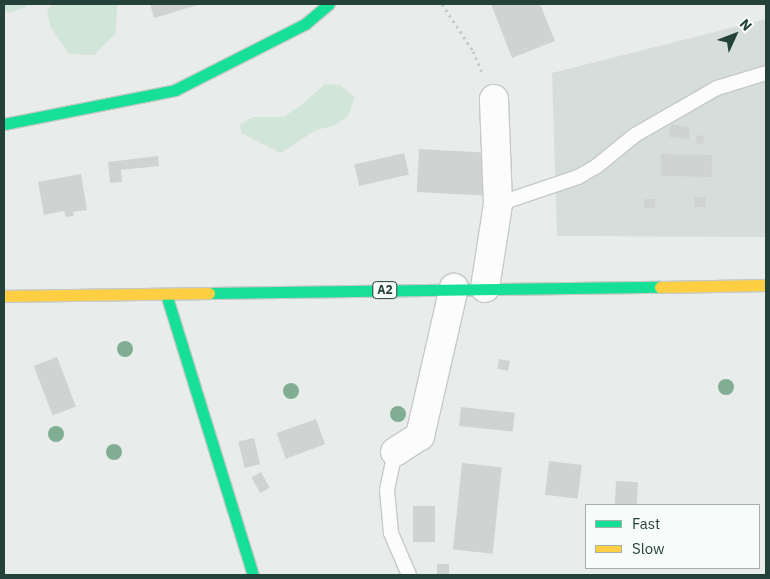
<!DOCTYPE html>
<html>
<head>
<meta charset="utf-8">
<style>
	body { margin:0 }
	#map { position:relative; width:770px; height:579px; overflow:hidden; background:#e8edeb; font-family:"IBM Plex Sans",sans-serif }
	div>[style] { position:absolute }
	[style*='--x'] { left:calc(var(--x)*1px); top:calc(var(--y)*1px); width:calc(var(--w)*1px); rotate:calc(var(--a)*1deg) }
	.built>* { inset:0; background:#d6dedb }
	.green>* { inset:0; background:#d1e6d8 }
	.building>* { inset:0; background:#cfd4d2; transform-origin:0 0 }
	.path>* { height:3px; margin-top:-1.5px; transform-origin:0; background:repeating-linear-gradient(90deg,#c3ccca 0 2.5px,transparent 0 6.5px) }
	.roads { filter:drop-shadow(1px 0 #c5cac8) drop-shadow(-1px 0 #c5cac8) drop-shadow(0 1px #c5cac8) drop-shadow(0 -1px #c5cac8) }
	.lane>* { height:14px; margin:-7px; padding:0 7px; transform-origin:7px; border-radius:7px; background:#fcfcfc }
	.street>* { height:28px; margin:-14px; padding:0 14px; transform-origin:14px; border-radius:14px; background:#fcfcfc }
	.fast>* { height:11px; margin:-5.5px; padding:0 5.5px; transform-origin:5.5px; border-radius:5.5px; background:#16e098 }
	.slow>* { height:11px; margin:-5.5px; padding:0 5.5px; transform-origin:5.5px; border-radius:5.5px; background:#ffcf43 }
	.trees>* { width:16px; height:16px; margin:-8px; border-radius:50%; background:#81ae93 }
	span { translate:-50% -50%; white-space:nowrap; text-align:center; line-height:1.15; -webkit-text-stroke:4px #f7fbf9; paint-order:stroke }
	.shield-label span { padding:1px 4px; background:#f7fbf9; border:1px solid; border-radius:4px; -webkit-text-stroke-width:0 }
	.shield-label { font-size:12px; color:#24423a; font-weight:700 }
	.frame { position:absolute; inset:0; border:5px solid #24423a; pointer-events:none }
	.legend { position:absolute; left:585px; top:504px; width:175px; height:65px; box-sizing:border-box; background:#f7fbf9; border:1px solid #a3b1ad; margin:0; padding:6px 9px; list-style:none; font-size:15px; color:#24423a }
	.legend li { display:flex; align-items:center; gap:10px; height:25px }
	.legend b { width:25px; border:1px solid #a3b1ad }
	.north { position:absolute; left:710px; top:10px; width:50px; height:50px; -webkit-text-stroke:4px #f7fbf9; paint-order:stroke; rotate:47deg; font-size:14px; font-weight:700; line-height:20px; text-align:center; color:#24423a }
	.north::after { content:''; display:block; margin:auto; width:18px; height:22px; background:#24423a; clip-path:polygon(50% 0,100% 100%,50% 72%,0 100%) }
</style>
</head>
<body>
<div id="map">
	<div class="built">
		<div style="clip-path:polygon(766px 19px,766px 237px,557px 236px,552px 73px)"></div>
	</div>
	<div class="green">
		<div style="clip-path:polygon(4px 4px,28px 4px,24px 8px,9px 13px,4px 10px)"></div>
		<div style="clip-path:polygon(53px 4px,117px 4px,116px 33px,94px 55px,69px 54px,50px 26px,47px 10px)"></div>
		<div style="clip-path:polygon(325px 84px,340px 85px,355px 97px,348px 116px,333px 126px,316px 130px,281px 153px,241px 133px,240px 124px,253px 117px,283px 117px,300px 106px)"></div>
	</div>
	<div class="building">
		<div style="clip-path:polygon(150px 4px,201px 4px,154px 18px)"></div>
		<div style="clip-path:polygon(491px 4px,540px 4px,555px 41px,512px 58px)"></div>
		<div style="left:671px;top:124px;width:20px;height:13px;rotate:9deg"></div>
		<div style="left:697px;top:135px;width:7px;height:8px;rotate:8deg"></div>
		<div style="left:419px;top:149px;width:66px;height:43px;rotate:3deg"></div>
		<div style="left:404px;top:153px;width:22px;height:51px;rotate:77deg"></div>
		<div style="left:661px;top:154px;width:51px;height:22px;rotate:1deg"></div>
		<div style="clip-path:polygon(158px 156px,159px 166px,121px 170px,122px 182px,110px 183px,108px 162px)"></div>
		<div style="clip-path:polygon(81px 174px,87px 210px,73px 212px,74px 216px,66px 217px,64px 211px,44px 215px,38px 182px)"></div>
		<div style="left:706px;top:197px;width:10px;height:12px;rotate:90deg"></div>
		<div style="left:644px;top:199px;width:11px;height:9px"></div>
		<div style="left:57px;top:357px;width:53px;height:25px;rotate:69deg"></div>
		<div style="left:499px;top:359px;width:11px;height:10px;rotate:10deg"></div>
		<div style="left:461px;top:407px;width:54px;height:19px;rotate:6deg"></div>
		<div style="left:316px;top:419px;width:27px;height:42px;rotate:70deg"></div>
		<div style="left:254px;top:438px;width:27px;height:16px;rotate:77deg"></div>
		<div style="left:549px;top:461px;width:33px;height:34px;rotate:7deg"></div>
		<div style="left:462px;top:463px;width:40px;height:87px;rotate:6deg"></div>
		<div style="left:261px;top:472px;width:18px;height:11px;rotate:61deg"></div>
		<div style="left:616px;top:481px;width:22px;height:24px;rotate:3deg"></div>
		<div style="left:413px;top:506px;width:22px;height:36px"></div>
		<div style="left:437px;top:564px;width:12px;height:11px"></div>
	</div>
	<div class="path">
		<div style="--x:442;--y:4;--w:56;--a:56.6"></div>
		<div style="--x:473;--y:51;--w:25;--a:67"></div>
	</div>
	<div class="roads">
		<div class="lane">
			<div style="--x:498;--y:204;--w:84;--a:-18.6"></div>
			<div style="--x:578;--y:177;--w:22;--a:-30"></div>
			<div style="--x:597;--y:166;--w:49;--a:-39.2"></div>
			<div style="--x:635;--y:135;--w:95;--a:-29.8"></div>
			<div style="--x:717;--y:88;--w:51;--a:-17"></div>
			<div style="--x:395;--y:452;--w:39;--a:102"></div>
			<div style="--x:387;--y:490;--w:43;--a:84.7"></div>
			<div style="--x:391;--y:533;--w:46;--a:66.8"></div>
		</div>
		<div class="street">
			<div style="--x:485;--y:288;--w:85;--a:-81.2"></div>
			<div style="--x:498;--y:204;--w:105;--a:-92.2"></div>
			<div style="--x:395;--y:452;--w:30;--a:-33"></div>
			<div style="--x:420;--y:436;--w:152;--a:-77.1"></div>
		</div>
		<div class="fast">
			<div style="--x:4;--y:124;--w:174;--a:-11.2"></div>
			<div style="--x:175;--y:90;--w:146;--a:-26.9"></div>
			<div style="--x:305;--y:24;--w:31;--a:-40"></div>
			<div style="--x:209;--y:293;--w:451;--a:-0.8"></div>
			<div style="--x:166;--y:294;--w:294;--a:72.8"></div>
		</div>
		<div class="slow">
			<div style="--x:660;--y:287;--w:106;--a:-1.1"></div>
			<div style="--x:4;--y:296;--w:205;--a:-0.8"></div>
		</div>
	</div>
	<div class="trees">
		<div style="left:125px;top:349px"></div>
		<div style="left:726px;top:387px"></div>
		<div style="left:291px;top:391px"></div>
		<div style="left:398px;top:414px"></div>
		<div style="left:56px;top:434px"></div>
		<div style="left:114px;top:452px"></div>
	</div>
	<div class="shield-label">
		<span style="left:385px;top:290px">A2</span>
	</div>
	<div class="frame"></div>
	<ul class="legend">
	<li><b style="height:6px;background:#16e098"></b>Fast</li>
	<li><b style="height:6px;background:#ffcf43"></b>Slow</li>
	</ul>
	<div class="north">N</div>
</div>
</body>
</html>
